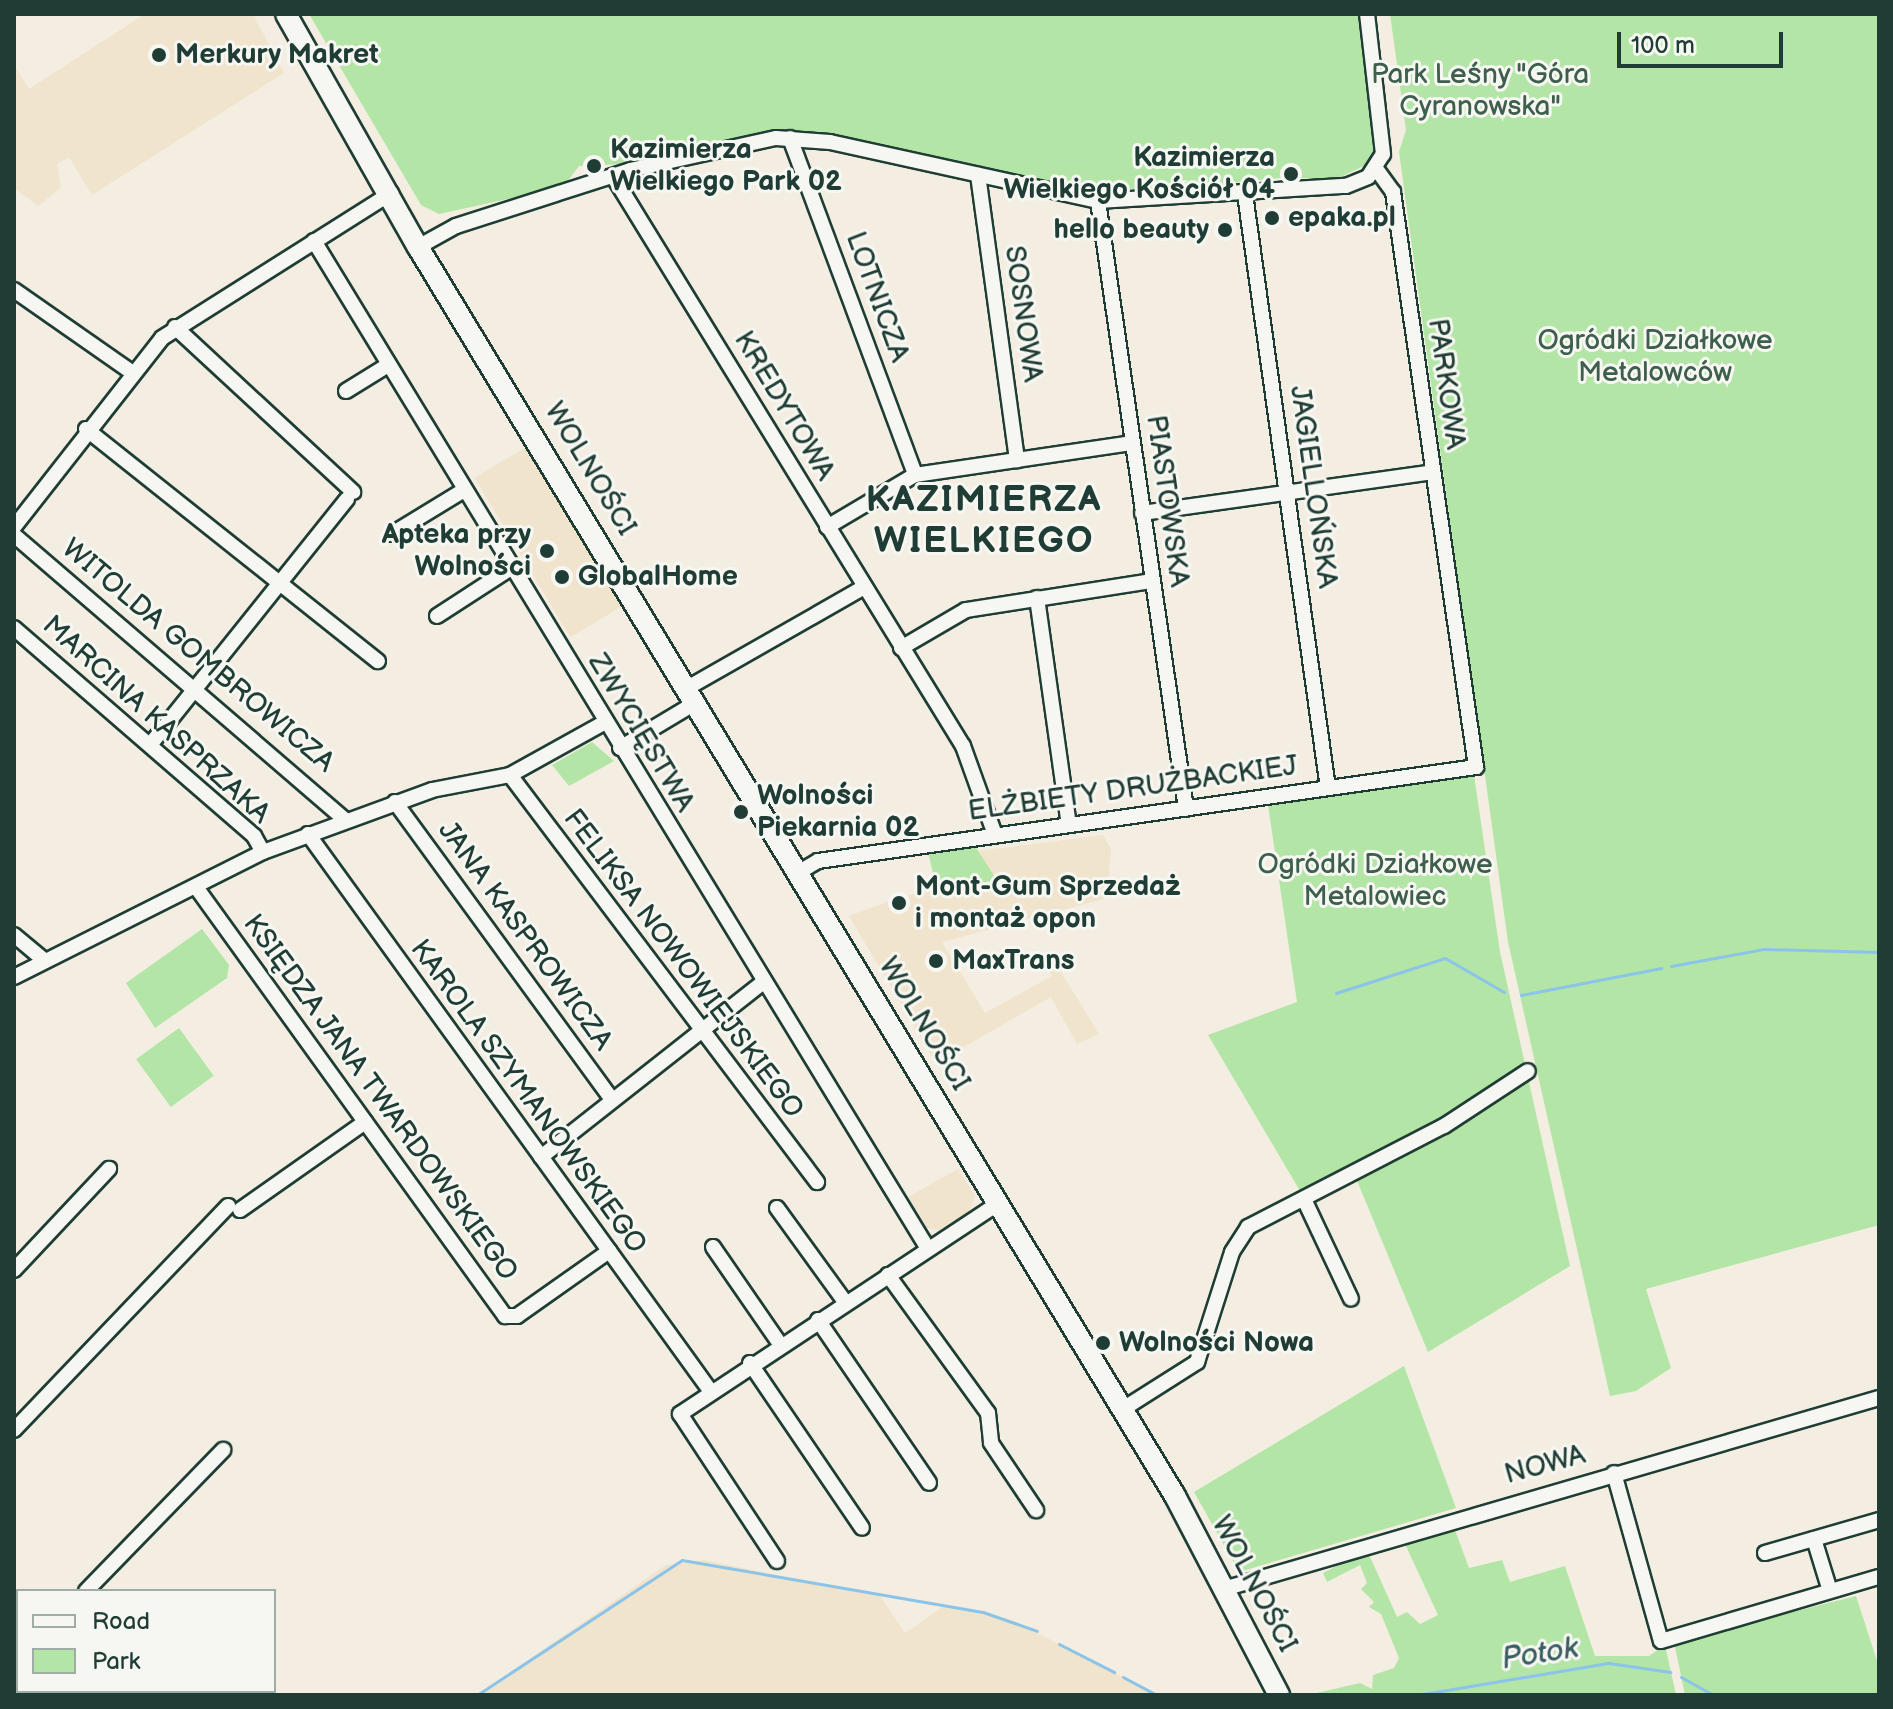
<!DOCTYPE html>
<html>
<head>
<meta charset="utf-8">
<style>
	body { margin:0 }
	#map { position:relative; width:1893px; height:1709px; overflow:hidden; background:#f3eee1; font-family:"Balsamiq Sans",sans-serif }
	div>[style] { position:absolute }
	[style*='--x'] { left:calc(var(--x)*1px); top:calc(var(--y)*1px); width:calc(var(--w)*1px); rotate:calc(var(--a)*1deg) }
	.built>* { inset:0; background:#f0e4cd; transform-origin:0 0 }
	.green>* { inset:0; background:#b3e5a6; transform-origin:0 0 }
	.stream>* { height:3px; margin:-1.5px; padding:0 1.5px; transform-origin:1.5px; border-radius:1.5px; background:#8bc3e9 }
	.roads { filter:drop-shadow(2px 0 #1f3d34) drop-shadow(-2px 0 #1f3d34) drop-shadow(0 2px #1f3d34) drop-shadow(0 -2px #1f3d34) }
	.street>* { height:14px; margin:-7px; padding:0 7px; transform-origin:7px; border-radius:7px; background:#f6f6f2 }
	.secondary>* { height:20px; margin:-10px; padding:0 10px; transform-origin:10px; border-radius:10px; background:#f6f6f2 }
	.dots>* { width:22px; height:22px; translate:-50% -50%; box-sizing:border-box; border:4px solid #f6f6f2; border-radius:50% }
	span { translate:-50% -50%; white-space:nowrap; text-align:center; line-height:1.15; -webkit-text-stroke:6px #f6f6f2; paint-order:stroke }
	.poi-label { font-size:28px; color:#1f3d34; font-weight:700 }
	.left { translate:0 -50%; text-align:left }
	.right { translate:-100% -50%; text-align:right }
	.park-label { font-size:28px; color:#3d5f4b }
	.street-label { font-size:28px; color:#1f3d34 }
	.water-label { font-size:30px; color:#3a5e61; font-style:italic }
	.district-label { font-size:36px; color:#1f3d34; font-weight:700; letter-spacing:2px }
	.frame { position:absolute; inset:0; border:16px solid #1f3d34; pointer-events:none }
	.legend { position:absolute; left:16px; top:1589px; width:260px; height:104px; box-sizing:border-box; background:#f6f6f2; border:2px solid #a0aca6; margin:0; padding:10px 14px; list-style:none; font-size:24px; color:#1f3d34 }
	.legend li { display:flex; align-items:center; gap:16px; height:40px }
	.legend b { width:40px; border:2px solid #a0aca6 }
	.scale { position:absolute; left:1617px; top:32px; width:166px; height:36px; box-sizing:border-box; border:4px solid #1f3d34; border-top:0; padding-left:10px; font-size:24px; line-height:28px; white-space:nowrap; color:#1f3d34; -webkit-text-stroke:6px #f6f6f2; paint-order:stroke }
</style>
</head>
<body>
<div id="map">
	<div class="built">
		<div style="clip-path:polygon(145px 14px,253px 14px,284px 73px,92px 195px,69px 157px,57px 164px,61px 188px,38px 206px,14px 188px,14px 65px,29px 89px)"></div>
		<div style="left:526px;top:447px;width:186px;height:60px;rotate:59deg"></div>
		<div style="clip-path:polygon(1103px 835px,1111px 849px,1107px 898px,942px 942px,985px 1013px,1052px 976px,1041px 954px,1048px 951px,1099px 1034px,1077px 1044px,1051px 997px,936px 1063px,849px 916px,903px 896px,997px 880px,978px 851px)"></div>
		<div style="clip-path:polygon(958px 1169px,975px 1196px,969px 1212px,939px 1230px,927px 1228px,908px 1197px)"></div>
		<div style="clip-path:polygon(704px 1560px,880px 1596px,905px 1633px,945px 1605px,1012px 1620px,1157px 1695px,477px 1695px,666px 1565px)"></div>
	</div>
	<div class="green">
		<div style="clip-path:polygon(309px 14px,1361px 14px,1376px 150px,1368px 164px,1334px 180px,1288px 177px,1121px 195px,800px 132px,759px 133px,625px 164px,579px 166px,567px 182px,540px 192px,439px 214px,421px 205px)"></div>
		<div style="clip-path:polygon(1390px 14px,1879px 14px,1879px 1225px,1646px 1289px,1671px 1368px,1636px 1391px,1610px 1396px,1508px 942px,1399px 152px,1406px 130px)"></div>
		<div style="clip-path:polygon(592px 742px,614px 761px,569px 786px,552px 765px)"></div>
		<div style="clip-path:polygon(1474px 775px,1500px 952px,1570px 1266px,1428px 1352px,1353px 1171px,1303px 1196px,1208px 1035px,1297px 1002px,1268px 805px)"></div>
		<div style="clip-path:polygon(975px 846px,997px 880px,937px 890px,928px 852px)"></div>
		<div style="clip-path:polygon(202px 929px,229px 965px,227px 978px,155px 1028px,126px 983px)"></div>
		<div style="left:179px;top:1028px;width:59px;height:53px;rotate:54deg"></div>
		<div style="clip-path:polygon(1404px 1366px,1456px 1508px,1239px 1572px,1194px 1492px)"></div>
		<div style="clip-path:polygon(1455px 1530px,1469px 1568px,1502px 1560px,1510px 1582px,1565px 1566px,1595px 1656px,1649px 1656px,1665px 1645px,1676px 1695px,1308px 1695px,1360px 1683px,1372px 1689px,1373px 1675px,1394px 1668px,1399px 1658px,1381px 1614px,1369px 1607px,1374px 1602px,1361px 1589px,1367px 1583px,1360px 1565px,1327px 1582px,1323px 1573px,1367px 1550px,1397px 1617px,1407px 1612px,1420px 1624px,1438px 1615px,1405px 1544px)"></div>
		<div style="clip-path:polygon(1856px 1596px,1879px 1667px,1879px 1695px,1685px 1695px,1674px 1642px)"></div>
	</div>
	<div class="stream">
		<div style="--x:1671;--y:966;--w:95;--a:-10.4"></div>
		<div style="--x:1764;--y:949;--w:115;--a:1.5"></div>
		<div style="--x:1336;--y:993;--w:114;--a:-17.8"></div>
		<div style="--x:1445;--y:958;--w:68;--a:30"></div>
		<div style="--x:1521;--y:995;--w:143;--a:-10.9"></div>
		<div style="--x:1059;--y:1644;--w:62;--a:27"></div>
		<div style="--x:1123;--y:1677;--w:38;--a:28"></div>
		<div style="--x:1681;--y:1677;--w:37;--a:29"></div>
		<div style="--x:477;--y:1695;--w:245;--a:-33.4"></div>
		<div style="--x:682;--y:1560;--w:305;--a:9.8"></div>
		<div style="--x:983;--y:1612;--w:57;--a:19.4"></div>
		<div style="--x:1417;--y:1695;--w:195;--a:-9.5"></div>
		<div style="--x:1609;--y:1663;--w:62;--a:8.4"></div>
	</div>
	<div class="roads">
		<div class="street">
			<div style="--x:790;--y:138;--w:359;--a:69.6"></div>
			<div style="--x:978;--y:175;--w:288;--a:82.2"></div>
			<div style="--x:613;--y:176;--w:669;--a:58.45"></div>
			<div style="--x:963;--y:746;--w:95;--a:70.2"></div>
			<div style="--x:1245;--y:194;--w:600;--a:82.05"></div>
			<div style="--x:1098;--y:201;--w:614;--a:81.76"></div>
			<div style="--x:314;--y:241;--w:1180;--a:58.65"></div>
			<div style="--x:418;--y:247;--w:43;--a:-28.9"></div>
			<div style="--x:456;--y:226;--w:183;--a:-17.8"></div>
			<div style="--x:630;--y:170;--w:149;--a:-12.4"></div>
			<div style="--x:776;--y:138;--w:54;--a:4.2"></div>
			<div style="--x:830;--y:142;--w:274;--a:12.4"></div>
			<div style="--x:1098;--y:201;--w:248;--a:-3.5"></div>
			<div style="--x:1346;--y:186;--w:24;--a:-22"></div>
			<div style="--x:1368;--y:177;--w:27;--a:-57"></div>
			<div style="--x:1383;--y:154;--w:141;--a:-96.5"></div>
			<div style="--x:14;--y:290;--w:141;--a:34.9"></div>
			<div style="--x:175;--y:327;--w:243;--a:42.8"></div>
			<div style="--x:346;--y:391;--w:49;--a:-31.8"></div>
			<div style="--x:86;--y:429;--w:373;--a:38.5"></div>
			<div style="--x:1142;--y:513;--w:294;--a:-8"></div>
			<div style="--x:14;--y:527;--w:240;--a:-51.9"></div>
			<div style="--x:162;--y:338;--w:271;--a:-32.3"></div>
			<div style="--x:827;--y:527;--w:102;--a:-30.6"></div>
			<div style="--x:915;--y:475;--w:220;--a:-8.4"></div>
			<div style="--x:392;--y:534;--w:84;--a:-31.4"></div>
			<div style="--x:14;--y:535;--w:437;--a:40.7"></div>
			<div style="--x:1037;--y:598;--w:229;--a:82"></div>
			<div style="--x:437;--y:616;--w:88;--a:-33"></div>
			<div style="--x:14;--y:628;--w:318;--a:40.9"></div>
			<div style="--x:254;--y:836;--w:18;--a:61"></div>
			<div style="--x:901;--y:648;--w:75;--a:-30.3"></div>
			<div style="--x:966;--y:610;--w:188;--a:-8.9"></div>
			<div style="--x:689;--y:687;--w:202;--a:-29.7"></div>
			<div style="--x:150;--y:745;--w:315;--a:-51.3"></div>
			<div style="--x:620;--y:748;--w:90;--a:-30.9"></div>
			<div style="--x:510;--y:775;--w:510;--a:52.97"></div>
			<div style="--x:395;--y:802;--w:369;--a:53.9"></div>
			<div style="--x:308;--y:834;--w:685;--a:54.15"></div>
			<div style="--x:799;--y:872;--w:22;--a:-30"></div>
			<div style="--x:818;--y:861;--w:665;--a:-8.13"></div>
			<div style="--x:1476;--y:767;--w:581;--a:-98.21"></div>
			<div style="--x:1393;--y:192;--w:29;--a:-126"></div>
			<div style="--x:196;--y:887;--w:529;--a:54.24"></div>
			<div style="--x:505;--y:1316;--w:12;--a:0"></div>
			<div style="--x:517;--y:1316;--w:113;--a:-35.2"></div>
			<div style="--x:14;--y:935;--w:40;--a:40"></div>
			<div style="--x:14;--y:977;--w:279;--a:-26.7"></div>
			<div style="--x:263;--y:852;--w:180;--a:-20.1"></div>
			<div style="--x:432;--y:790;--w:79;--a:-10.9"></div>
			<div style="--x:510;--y:775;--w:107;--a:-29"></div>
			<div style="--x:541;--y:1157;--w:281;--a:-38.2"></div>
			<div style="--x:1304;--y:1199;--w:110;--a:64.8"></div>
			<div style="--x:777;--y:1208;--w:116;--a:54.1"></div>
			<div style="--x:240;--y:1210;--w:153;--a:-35.1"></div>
			<div style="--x:713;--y:1247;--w:118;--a:55.4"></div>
			<div style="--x:14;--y:1270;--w:139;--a:-46.8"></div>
			<div style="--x:888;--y:1275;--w:170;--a:54.1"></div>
			<div style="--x:988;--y:1413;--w:30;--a:84"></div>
			<div style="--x:991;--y:1443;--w:81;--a:56.1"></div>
			<div style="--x:818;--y:1320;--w:197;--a:55.7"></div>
			<div style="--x:750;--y:1363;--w:199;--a:55.8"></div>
			<div style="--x:1123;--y:1409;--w:88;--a:-32.4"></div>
			<div style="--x:1197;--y:1362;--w:115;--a:-72.3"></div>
			<div style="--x:1232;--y:1252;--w:30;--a:-57"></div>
			<div style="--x:1248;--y:1227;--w:220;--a:-27.3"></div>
			<div style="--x:1444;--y:1126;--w:100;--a:-33.2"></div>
			<div style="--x:14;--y:1430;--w:310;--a:-46.3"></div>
			<div style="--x:1614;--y:1473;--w:174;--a:74.4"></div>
			<div style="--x:1661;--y:1641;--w:227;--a:-16.4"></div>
			<div style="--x:1814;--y:1539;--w:54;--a:72.9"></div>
			<div style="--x:1765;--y:1553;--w:119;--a:-16.1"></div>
			<div style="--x:777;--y:1561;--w:176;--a:-123.4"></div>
			<div style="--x:680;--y:1414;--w:382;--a:-33.5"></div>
			<div style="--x:1227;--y:1588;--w:679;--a:-16.25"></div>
			<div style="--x:86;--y:1591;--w:197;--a:-45.8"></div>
			<div style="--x:14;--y:1669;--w:6;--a:-51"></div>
		</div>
		<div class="secondary">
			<div style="--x:286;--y:14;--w:268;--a:60.5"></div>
			<div style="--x:418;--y:247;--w:1460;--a:58.78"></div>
			<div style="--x:1175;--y:1496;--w:225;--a:62.4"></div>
		</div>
	</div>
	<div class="dots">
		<div style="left:159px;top:55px;background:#1f3d34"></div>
		<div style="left:594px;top:166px;background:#1f3d34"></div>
		<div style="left:1291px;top:174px;background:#1f3d34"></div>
		<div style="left:1272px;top:218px;background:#1f3d34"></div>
		<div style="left:1225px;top:230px;background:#1f3d34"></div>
		<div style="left:547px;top:551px;background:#1f3d34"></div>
		<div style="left:562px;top:577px;background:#1f3d34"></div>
		<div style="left:741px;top:812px;background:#1f3d34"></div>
		<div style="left:899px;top:903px;background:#1f3d34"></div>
		<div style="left:936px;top:961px;background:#1f3d34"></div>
		<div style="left:1103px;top:1343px;background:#1f3d34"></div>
	</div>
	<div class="poi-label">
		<span class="left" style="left:175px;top:55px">Merkury Makret</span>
		<span class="left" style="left:610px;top:166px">Kazimierza<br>Wielkiego Park 02</span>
		<span class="right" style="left:1275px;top:174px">Kazimierza<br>Wielkiego Kościół 04</span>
		<span class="left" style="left:1288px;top:218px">epaka.pl</span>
		<span class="right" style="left:1209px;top:230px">hello beauty</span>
		<span class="right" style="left:531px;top:551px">Apteka przy<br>Wolności</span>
		<span class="left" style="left:578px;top:577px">GlobalHome</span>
		<span class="left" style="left:757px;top:812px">Wolności<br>Piekarnia 02</span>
		<span class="left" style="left:915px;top:903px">Mont-Gum Sprzedaż<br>i montaż opon</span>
		<span class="left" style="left:952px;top:961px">MaxTrans</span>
		<span class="left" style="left:1119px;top:1343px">Wolności Nowa</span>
	</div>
	<div class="park-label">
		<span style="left:1480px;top:91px">Park Leśny "Góra<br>Cyranowska"</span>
		<span style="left:1655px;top:357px">Ogródki Działkowe<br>Metalowców</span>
		<span style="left:1375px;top:881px">Ogródki Działkowe<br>Metalowiec</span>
	</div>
	<div class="street-label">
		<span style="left:877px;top:297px;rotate:70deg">LOTNICZA</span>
		<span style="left:1023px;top:314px;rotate:82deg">SOSNOWA</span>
		<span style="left:1446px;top:384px;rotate:82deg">PARKOWA</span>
		<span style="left:784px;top:406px;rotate:59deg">KREDYTOWA</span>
		<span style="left:590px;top:469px;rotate:59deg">WOLNOŚCI</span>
		<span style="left:1313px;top:487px;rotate:82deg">JAGIELLOŃSKA</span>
		<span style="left:1167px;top:501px;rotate:82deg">PIASTOWSKA</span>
		<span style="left:198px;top:656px;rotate:40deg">WITOLDA GOMBROWICZA</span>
		<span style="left:156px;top:720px;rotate:42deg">MARCINA KASPRZAKA</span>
		<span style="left:641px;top:733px;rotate:59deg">ZWYCIĘSTWA</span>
		<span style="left:1133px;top:789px;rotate:-8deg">ELŻBIETY DRUŻBACKIEJ</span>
		<span style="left:525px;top:936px;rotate:54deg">JANA KASPROWICZA</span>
		<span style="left:683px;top:964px;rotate:53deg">FELIKSA NOWOWIEJSKIEGO</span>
		<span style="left:924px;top:1024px;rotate:59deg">WOLNOŚCI</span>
		<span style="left:528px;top:1097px;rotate:54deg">KAROLA SZYMANOWSKIEGO</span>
		<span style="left:380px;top:1098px;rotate:54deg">KSIĘDZA JANA TWARDOWSKIEGO</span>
		<span style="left:1545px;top:1465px;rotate:-15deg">NOWA</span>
		<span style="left:1254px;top:1584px;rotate:62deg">WOLNOŚCI</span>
	</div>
	<div class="water-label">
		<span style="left:1540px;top:1654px;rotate:-9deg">Potok</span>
	</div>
	<div class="district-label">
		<span style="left:984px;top:521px">KAZIMIERZA<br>WIELKIEGO</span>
	</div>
	<div class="frame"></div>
	<ul class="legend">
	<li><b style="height:10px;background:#f6f6f2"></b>Road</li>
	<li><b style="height:22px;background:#b3e5a6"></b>Park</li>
	</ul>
	<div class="scale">100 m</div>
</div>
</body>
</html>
